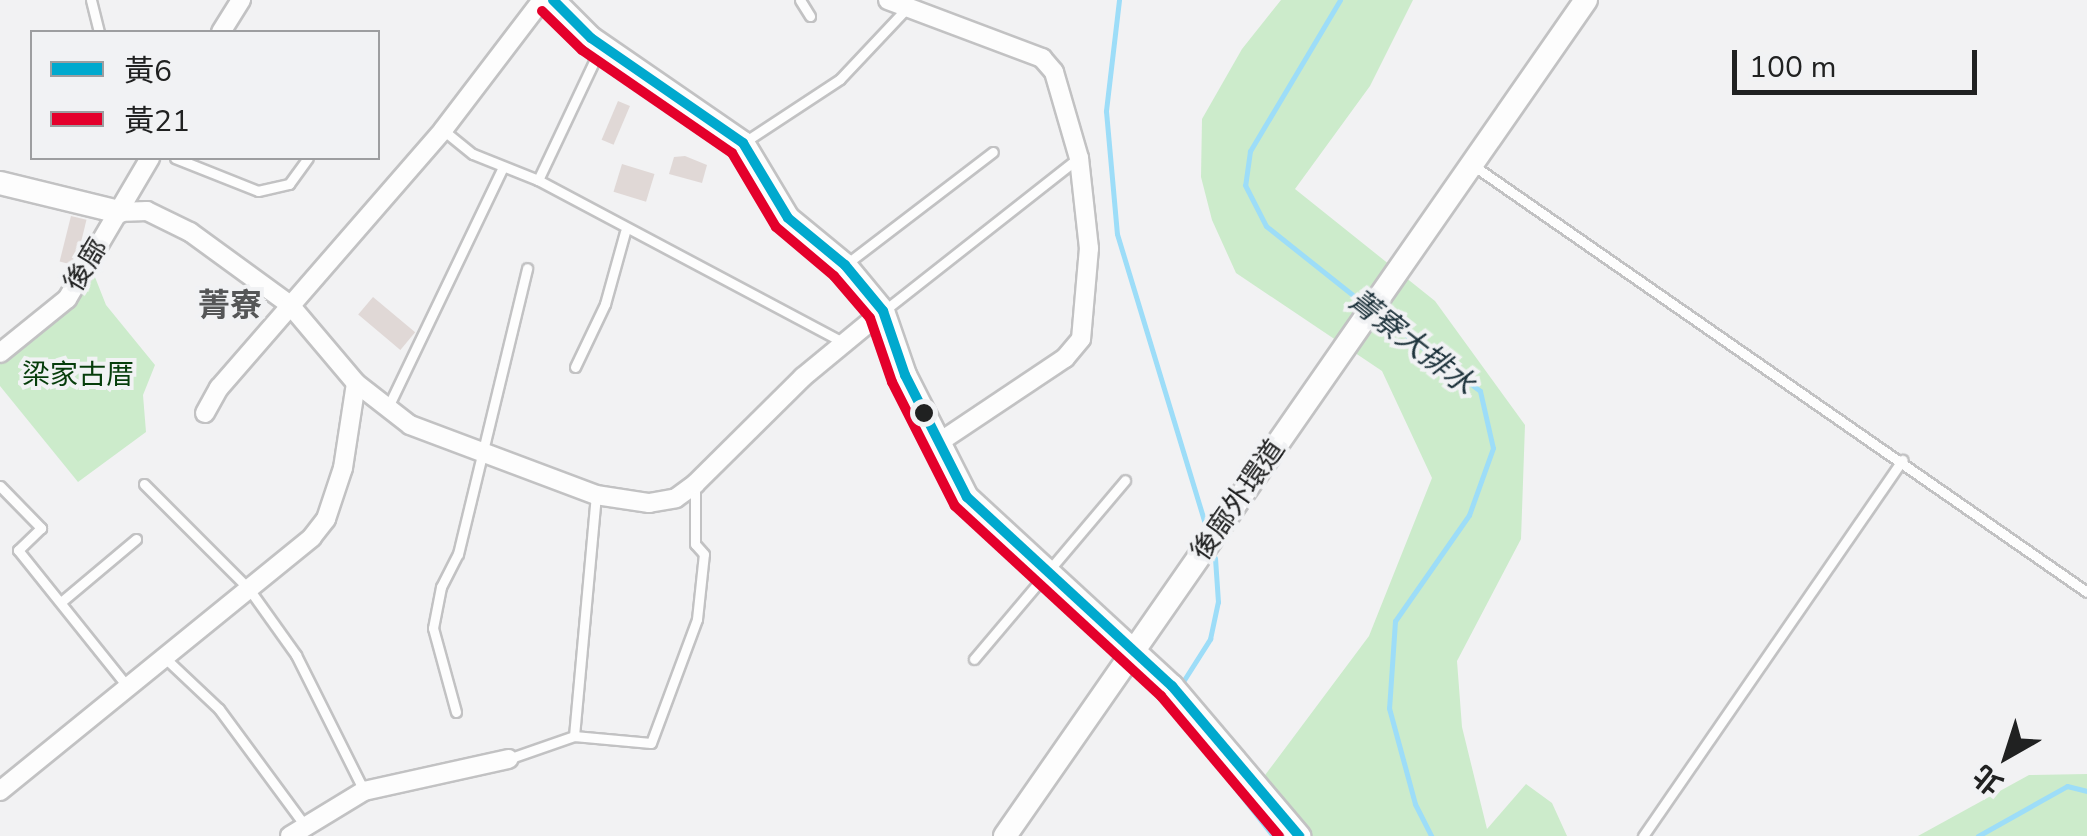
<!DOCTYPE html>
<html>
<head>
<meta charset="utf-8">
<style>
	body { margin:0 }
	#map { position:relative; width:2087px; height:836px; overflow:hidden; background:#f2f2f3; font-family:"Nunito Sans","Noto Sans TC",sans-serif }
	div>[style] { position:absolute }
	[style*='--x'] { left:calc(var(--x)*1px); top:calc(var(--y)*1px); width:calc(var(--w)*1px); rotate:calc(var(--a)*1deg) }
	.green>* { inset:0; background:#ccebcb }
	.stream>* { height:5px; margin:-2.5px; padding:0 2.5px; transform-origin:2.5px; border-radius:2.5px; background:#9dddf8 }
	.building>* { inset:0; background:#e0d8d6; transform-origin:0 0 }
	.roads { filter:drop-shadow(2px 0 #c2c2c3) drop-shadow(-2px 0 #c2c2c3) drop-shadow(0 2px #c2c2c3) drop-shadow(0 -2px #c2c2c3) }
	.service>* { height:9px; margin:-4.5px; padding:0 4.5px; transform-origin:4.5px; border-radius:4.5px; background:#fdfdfd }
	.minor>* { height:18px; margin:-9px; padding:0 9px; transform-origin:9px; border-radius:9px; background:#fdfdfd }
	.tertiary>* { height:22px; margin:-11px; padding:0 11px; transform-origin:11px; border-radius:11px; background:#fdfdfd }
	.bus-1>* { height:10px; margin:-5px; padding:0 5px; transform-origin:5px; border-radius:5px; background:#00a9ce }
	.bus-2>* { height:10px; margin:-5px; padding:0 5px; transform-origin:5px; border-radius:5px; background:#e4002b }
	.dots>* { width:28px; height:28px; translate:-50% -50%; box-sizing:border-box; border:5px solid #f1f2f4; border-radius:50% }
	span { translate:-50% -50%; white-space:nowrap; text-align:center; line-height:1.15; -webkit-text-stroke:8px #f1f2f4; paint-order:stroke }
	.street-label { font-size:28px; color:#202121 }
	.park-label { font-size:28px; color:#063d0b }
	.water-label { font-size:30px; color:#1e333c; font-style:italic }
	.quarter-label { font-size:32px; color:#555657; font-weight:700 }
	.legend { position:absolute; left:30px; top:30px; width:350px; height:130px; box-sizing:border-box; background:#f1f2f4; border:2px solid #9d9ea0; margin:0; padding:12px 18px; list-style:none; font-size:30px; color:#202121 }
	.legend li { display:flex; align-items:center; gap:20px; height:50px }
	.legend b { width:50px; border:2px solid #9d9ea0 }
	.north { position:absolute; left:1957px; top:706px; width:100px; height:100px; -webkit-text-stroke:8px #f1f2f4; paint-order:stroke; rotate:219deg; font-size:28px; font-weight:700; line-height:40px; text-align:center; color:#202121 }
	.north::after { content:''; display:block; margin:auto; width:35px; height:45px; background:#202121; clip-path:polygon(50% 0,100% 100%,50% 72%,0 100%) }
	.scale { position:absolute; left:1732px; top:50px; width:245px; height:45px; box-sizing:border-box; border:5px solid #202121; border-top:0; padding-left:12px; font-size:30px; line-height:35px; white-space:nowrap; color:#202121; -webkit-text-stroke:8px #f1f2f4; paint-order:stroke }
</style>
</head>
<body>
<div id="map">
	<div class="green">
		<div style="clip-path:polygon(1281px 0,1413px 0,1370px 86px,1295px 189px,1435px 301px,1525px 425px,1521px 539px,1457px 661px,1462px 727px,1487px 829px,1526px 784px,1552px 803px,1567px 836px,1278px 836px,1248px 798px,1369px 636px,1432px 478px,1382px 371px,1236px 273px,1212px 220px,1201px 177px,1202px 119px,1242px 49px)"></div>
		<div style="clip-path:polygon(91px 267px,106px 305px,155px 365px,143px 395px,146px 432px,78px 482px,0 386px,0 353px)"></div>
		<div style="clip-path:polygon(2087px 774px,2087px 836px,1918px 836px,2029px 775px)"></div>
	</div>
	<div class="stream">
		<div style="--x:1119;--y:0;--w:112;--a:96.7"></div>
		<div style="--x:1106;--y:111;--w:123;--a:84.9"></div>
		<div style="--x:1117;--y:234;--w:303;--a:73.1"></div>
		<div style="--x:1340;--y:0;--w:176;--a:120.8"></div>
		<div style="--x:1250;--y:151;--w:34;--a:98"></div>
		<div style="--x:1245;--y:185;--w:46;--a:62.9"></div>
		<div style="--x:1266;--y:226;--w:125;--a:38.5"></div>
		<div style="--x:1377;--y:313;--w:129;--a:37.1"></div>
		<div style="--x:1480;--y:391;--w:58;--a:77.2"></div>
		<div style="--x:1493;--y:448;--w:71;--a:109.7"></div>
		<div style="--x:1469;--y:515;--w:129;--a:124.9"></div>
		<div style="--x:1395;--y:621;--w:87;--a:93.9"></div>
		<div style="--x:1389;--y:708;--w:99;--a:74.8"></div>
		<div style="--x:1415;--y:804;--w:36;--a:63"></div>
		<div style="--x:1184;--y:680;--w:49;--a:-57.6"></div>
		<div style="--x:1210;--y:639;--w:38;--a:-78"></div>
		<div style="--x:1218;--y:602;--w:44;--a:-93.9"></div>
		<div style="--x:1170;--y:705;--w:167;--a:51.8"></div>
		<div style="--x:1978;--y:836;--w:102;--a:-29.3"></div>
		<div style="--x:2067;--y:786;--w:21;--a:14"></div>
	</div>
	<div class="building">
		<div style="left:618px;top:101px;width:13px;height:42px;rotate:23deg"></div>
		<div style="clip-path:polygon(685px 156px,707px 165px,702px 183px,669px 174px,674px 157px)"></div>
		<div style="left:622px;top:164px;width:34px;height:29px;rotate:17deg"></div>
		<div style="left:71px;top:216px;width:16px;height:47px;rotate:14deg"></div>
		<div style="left:373px;top:297px;width:55px;height:23px;rotate:40deg"></div>
	</div>
	<div class="roads">
		<div class="service">
			<div style="--x:91;--y:0;--w:33;--a:76"></div>
			<div style="--x:800;--y:0;--w:19;--a:58"></div>
			<div style="--x:443;--y:130;--w:38;--a:39"></div>
			<div style="--x:473;--y:154;--w:70;--a:21.8"></div>
			<div style="--x:538;--y:180;--w:348;--a:28"></div>
			<div style="--x:743;--y:143;--w:116;--a:-33.4"></div>
			<div style="--x:840;--y:79;--w:95;--a:-46.7"></div>
			<div style="--x:175;--y:158;--w:89;--a:21.7"></div>
			<div style="--x:258;--y:191;--w:32;--a:-13"></div>
			<div style="--x:289;--y:184;--w:32;--a:-54"></div>
			<div style="--x:1474;--y:166;--w:746;--a:34.8"></div>
			<div style="--x:538;--y:180;--w:147;--a:-64.7"></div>
			<div style="--x:845;--y:265;--w:186;--a:-37.4"></div>
			<div style="--x:885;--y:310;--w:244;--a:-38.2"></div>
			<div style="--x:575;--y:367;--w:70;--a:-64.5"></div>
			<div style="--x:605;--y:304;--w:75;--a:-74.5"></div>
			<div style="--x:388;--y:407;--w:266;--a:-64.4"></div>
			<div style="--x:144;--y:484;--w:148;--a:45"></div>
			<div style="--x:249;--y:589;--w:81;--a:54.5"></div>
			<div style="--x:296;--y:655;--w:152;--a:63.4"></div>
			<div style="--x:0;--y:486;--w:59;--a:45.7"></div>
			<div style="--x:41;--y:528;--w:32;--a:136"></div>
			<div style="--x:18;--y:550;--w:174;--a:51.3"></div>
			<div style="--x:61;--y:602;--w:98;--a:-40"></div>
			<div style="--x:165;--y:658;--w:74;--a:43.4"></div>
			<div style="--x:219;--y:709;--w:147;--a:53.6"></div>
			<div style="--x:974;--y:659;--w:234;--a:-49.8"></div>
			<div style="--x:456;--y:712;--w:87;--a:-105.3"></div>
			<div style="--x:433;--y:628;--w:42;--a:-79"></div>
			<div style="--x:441;--y:587;--w:37;--a:-63"></div>
			<div style="--x:458;--y:554;--w:294;--a:-76.4"></div>
			<div style="--x:574;--y:736;--w:242;--a:-84.8"></div>
			<div style="--x:508;--y:759;--w:70;--a:-19.2"></div>
			<div style="--x:574;--y:736;--w:77;--a:5.2"></div>
			<div style="--x:651;--y:743;--w:132;--a:-69.6"></div>
			<div style="--x:697;--y:619;--w:65;--a:-83.9"></div>
			<div style="--x:704;--y:554;--w:13;--a:-132"></div>
			<div style="--x:695;--y:544;--w:60;--a:-90"></div>
			<div style="--x:1643;--y:836;--w:457;--a:-55.4"></div>
		</div>
		<div class="minor">
			<div style="--x:888;--y:0;--w:165;--a:20.6"></div>
			<div style="--x:1042;--y:58;--w:18;--a:49"></div>
			<div style="--x:1054;--y:72;--w:90;--a:73.8"></div>
			<div style="--x:1079;--y:158;--w:91;--a:83.7"></div>
			<div style="--x:1089;--y:248;--w:91;--a:95"></div>
			<div style="--x:1081;--y:339;--w:25;--a:130"></div>
			<div style="--x:1065;--y:358;--w:153;--a:146.2"></div>
			<div style="--x:221;--y:32;--w:38;--a:-58"></div>
			<div style="--x:119;--y:212;--w:28;--a:-2"></div>
			<div style="--x:147;--y:211;--w:48;--a:26"></div>
			<div style="--x:190;--y:232;--w:124;--a:36.1"></div>
			<div style="--x:290;--y:305;--w:102;--a:49.8"></div>
			<div style="--x:356;--y:383;--w:68;--a:37.9"></div>
			<div style="--x:410;--y:425;--w:199;--a:20.6"></div>
			<div style="--x:596;--y:495;--w:54;--a:8.6"></div>
			<div style="--x:649;--y:503;--w:27;--a:-10"></div>
			<div style="--x:676;--y:498;--w:24;--a:-36"></div>
			<div style="--x:695;--y:484;--w:152;--a:-44.7"></div>
			<div style="--x:803;--y:377;--w:104;--a:-39.5"></div>
			<div style="--x:0;--y:353;--w:86;--a:-38.9"></div>
			<div style="--x:67;--y:299;--w:164;--a:-59.5"></div>
			<div style="--x:205;--y:413;--w:29;--a:-61"></div>
			<div style="--x:219;--y:388;--w:342;--a:-49"></div>
			<div style="--x:443;--y:130;--w:163;--a:-52.7"></div>
			<div style="--x:0;--y:791;--w:402;--a:-39.1"></div>
			<div style="--x:312;--y:537;--w:23;--a:-52"></div>
			<div style="--x:326;--y:519;--w:54;--a:-71.6"></div>
			<div style="--x:343;--y:468;--w:86;--a:-81.3"></div>
			<div style="--x:290;--y:836;--w:87;--a:-31.3"></div>
			<div style="--x:364;--y:791;--w:148;--a:-12.5"></div>
		</div>
		<div class="tertiary">
			<div style="--x:553;--y:0;--w:54;--a:45"></div>
			<div style="--x:591;--y:38;--w:185;--a:34.6"></div>
			<div style="--x:743;--y:143;--w:87;--a:59"></div>
			<div style="--x:788;--y:218;--w:74;--a:39.5"></div>
			<div style="--x:845;--y:265;--w:60;--a:50.4"></div>
			<div style="--x:883;--y:311;--w:68;--a:71"></div>
			<div style="--x:905;--y:375;--w:137;--a:63.1"></div>
			<div style="--x:967;--y:497;--w:279;--a:42.7"></div>
			<div style="--x:1172;--y:686;--w:197;--a:49.7"></div>
			<div style="--x:0;--y:183;--w:122;--a:13.7"></div>
			<div style="--x:1005;--y:836;--w:1018;--a:-55.2"></div>
		</div>
	</div>
	<div class="bus-1">
		<div style="--x:553;--y:0;--w:54;--a:45"></div>
		<div style="--x:591;--y:38;--w:185;--a:34.6"></div>
		<div style="--x:743;--y:143;--w:87;--a:59"></div>
		<div style="--x:788;--y:218;--w:74;--a:39.5"></div>
		<div style="--x:845;--y:265;--w:60;--a:50.4"></div>
		<div style="--x:883;--y:311;--w:68;--a:71"></div>
		<div style="--x:905;--y:375;--w:137;--a:63.1"></div>
		<div style="--x:967;--y:497;--w:279;--a:42.7"></div>
		<div style="--x:1172;--y:686;--w:197;--a:49.7"></div>
	</div>
	<div class="bus-2">
		<div style="--x:542;--y:11;--w:56;--a:44.3"></div>
		<div style="--x:582;--y:50;--w:182;--a:34.5"></div>
		<div style="--x:732;--y:153;--w:86;--a:59.3"></div>
		<div style="--x:776;--y:227;--w:76;--a:40.2"></div>
		<div style="--x:834;--y:276;--w:55;--a:49.4"></div>
		<div style="--x:870;--y:318;--w:68;--a:71"></div>
		<div style="--x:892;--y:382;--w:139;--a:63.1"></div>
		<div style="--x:955;--y:506;--w:280;--a:42.7"></div>
		<div style="--x:1161;--y:696;--w:183;--a:49.9"></div>
	</div>
	<div class="dots">
		<div style="left:924px;top:413px;background:#202121"></div>
	</div>
	<div class="street-label">
		<span style="left:86px;top:265px;rotate:-59deg">後廍</span>
		<span style="left:1238px;top:500px;rotate:-55deg">後廍外環道</span>
	</div>
	<div class="park-label">
		<span style="left:78px;top:375px">梁家古厝</span>
	</div>
	<div class="water-label">
		<span style="left:1411px;top:343px;rotate:38deg">菁寮大排水</span>
	</div>
	<div class="quarter-label">
		<span style="left:230px;top:306px">菁寮</span>
	</div>
	<ul class="legend">
	<li><b style="height:12px;background:#00a9ce"></b>黃6</li>
	<li><b style="height:12px;background:#e4002b"></b>黃21</li>
	</ul>
	<div class="north">北</div>
	<div class="scale">100 m</div>
</div>
</body>
</html>
